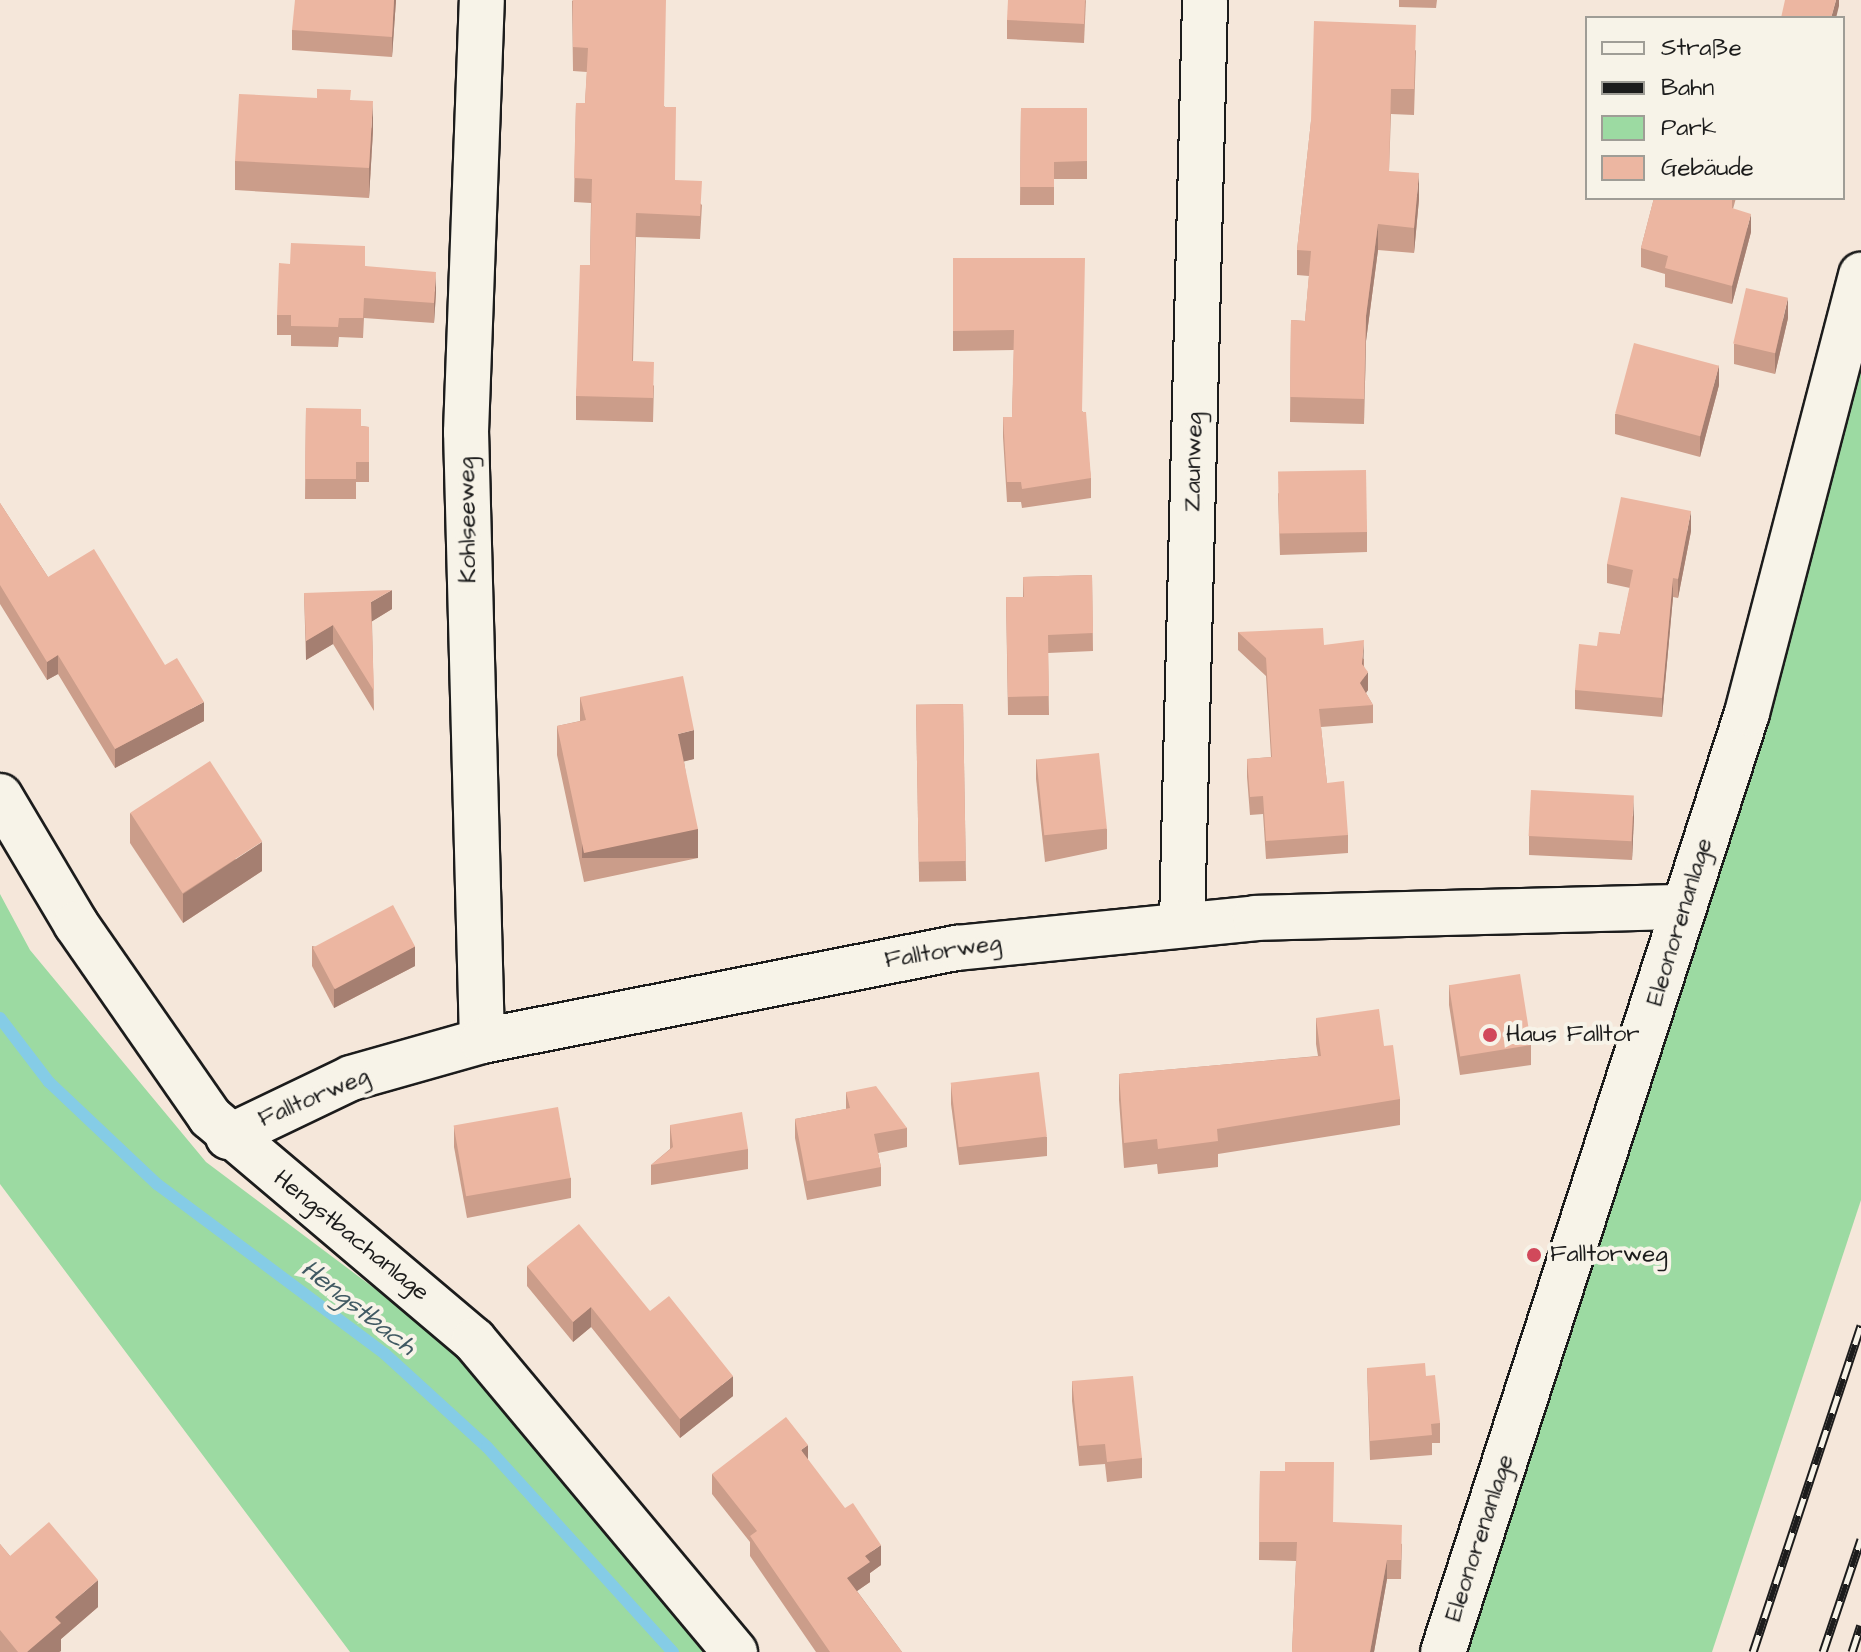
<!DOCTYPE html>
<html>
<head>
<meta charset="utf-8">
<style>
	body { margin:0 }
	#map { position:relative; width:1861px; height:1652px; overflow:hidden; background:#f5e7da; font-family:"Architects Daughter",sans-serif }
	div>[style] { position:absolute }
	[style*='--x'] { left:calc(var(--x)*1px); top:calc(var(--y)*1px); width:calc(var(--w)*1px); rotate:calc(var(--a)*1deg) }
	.green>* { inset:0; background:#9cdaa2 }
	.stream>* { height:12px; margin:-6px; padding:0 6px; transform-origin:6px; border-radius:6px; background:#85cce6 }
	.roads { filter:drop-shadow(2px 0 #1c1c1c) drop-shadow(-2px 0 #1c1c1c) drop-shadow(0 2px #1c1c1c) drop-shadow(0 -2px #1c1c1c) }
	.minor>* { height:44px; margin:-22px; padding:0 22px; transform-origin:22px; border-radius:22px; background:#f7f3e8 }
	.rail>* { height:9px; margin-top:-4.5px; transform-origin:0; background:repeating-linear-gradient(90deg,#f7f3e8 0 18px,#1c1c1c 0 36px); box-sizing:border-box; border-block:2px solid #1c1c1c }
	.wall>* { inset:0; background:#cb9d8a; transform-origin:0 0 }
	.shaded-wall>* { inset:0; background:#a57f71; transform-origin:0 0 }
	.building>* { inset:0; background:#ecb6a1; transform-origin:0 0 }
	.dots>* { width:22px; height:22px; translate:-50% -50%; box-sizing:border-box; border:4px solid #f7f3e8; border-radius:50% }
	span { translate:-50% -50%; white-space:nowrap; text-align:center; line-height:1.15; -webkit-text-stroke:8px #f7f3e8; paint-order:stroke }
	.street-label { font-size:24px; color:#1c1c1c }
	.poi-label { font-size:24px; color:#1c1c1c }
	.left { translate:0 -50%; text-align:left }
	.water-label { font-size:26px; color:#415a63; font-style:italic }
	.legend { position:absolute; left:1585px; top:16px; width:260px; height:184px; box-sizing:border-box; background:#f7f3e8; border:2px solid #9f9d96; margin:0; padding:10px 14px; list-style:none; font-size:24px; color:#1c1c1c }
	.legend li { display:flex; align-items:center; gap:16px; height:40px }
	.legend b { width:40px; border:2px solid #9f9d96 }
</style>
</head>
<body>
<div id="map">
	<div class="green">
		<div style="clip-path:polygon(1861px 348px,1861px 1200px,1712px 1652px,1461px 1652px)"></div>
		<div style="clip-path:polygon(0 894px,30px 950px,206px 1162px,462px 1354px,703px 1652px,350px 1652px,0 1184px)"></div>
	</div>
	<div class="stream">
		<div style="--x:0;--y:1018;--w:81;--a:52.6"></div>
		<div style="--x:49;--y:1082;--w:149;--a:43.4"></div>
		<div style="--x:157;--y:1184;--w:284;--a:36.7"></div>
		<div style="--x:385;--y:1354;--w:138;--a:42.4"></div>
		<div style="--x:487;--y:1447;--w:277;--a:47.8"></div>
	</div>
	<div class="roads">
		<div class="minor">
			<div style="--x:0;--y:796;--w:149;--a:59.3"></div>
			<div style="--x:76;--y:924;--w:235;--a:55.2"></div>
			<div style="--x:210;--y:1117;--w:346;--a:40.2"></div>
			<div style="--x:474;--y:1340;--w:407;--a:50.1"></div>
			<div style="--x:1182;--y:923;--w:923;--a:-88.57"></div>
			<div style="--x:482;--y:1041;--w:609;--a:-91.5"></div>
			<div style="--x:466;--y:432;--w:432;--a:-87.9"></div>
			<div style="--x:228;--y:1137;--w:136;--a:-25.6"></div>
			<div style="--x:351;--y:1078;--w:136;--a:-15.8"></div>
			<div style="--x:482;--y:1041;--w:484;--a:-11.1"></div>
			<div style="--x:957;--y:948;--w:300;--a:-5.7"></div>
			<div style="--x:1255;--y:918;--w:428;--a:-1.5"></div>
			<div style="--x:1443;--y:1652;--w:987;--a:-72.06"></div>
			<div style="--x:1747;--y:713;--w:453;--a:-75.4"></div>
		</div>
	</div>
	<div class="rail">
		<div style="--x:1753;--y:1652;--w:344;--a:-71.7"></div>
		<div style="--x:1823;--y:1652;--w:119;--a:-71.4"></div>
		<div style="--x:1852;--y:1652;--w:28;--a:-72"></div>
	</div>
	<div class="wall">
		<div style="clip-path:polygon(396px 0,392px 57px,292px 50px,292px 30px)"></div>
		<div style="clip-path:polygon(572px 0,665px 107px,675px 180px,702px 205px,700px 239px,636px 237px,633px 362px,654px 386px,653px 422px,576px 420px,576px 396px,590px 265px,591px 203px,574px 202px,576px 103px,585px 103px,587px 72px,573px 71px)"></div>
		<div style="clip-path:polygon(1086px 0,1084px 43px,1007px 39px,1007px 20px)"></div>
		<div style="clip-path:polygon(1399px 0,1437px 0,1436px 8px,1399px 7px)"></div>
		<div style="clip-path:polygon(1416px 50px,1414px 115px,1391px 114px,1389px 171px,1419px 199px,1414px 253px,1378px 250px,1366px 341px,1364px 424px,1290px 422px,1291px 320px,1305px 321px,1309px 276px,1297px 275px,1297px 250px,1311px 121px)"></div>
		<div style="clip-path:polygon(351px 100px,373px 130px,369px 198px,235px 190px,235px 161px)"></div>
		<div style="clip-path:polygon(1021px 108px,1087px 108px,1087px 179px,1054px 179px,1054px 205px,1020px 205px)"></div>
		<div style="clip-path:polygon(1654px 198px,1736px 198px,1733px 209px,1751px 232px,1732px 304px,1665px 287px,1665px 274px,1641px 267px,1641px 248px)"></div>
		<div style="clip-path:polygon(953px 258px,1083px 412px,1091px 478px,1091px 498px,1022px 508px,1021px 502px,1007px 502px,1003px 437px,1003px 417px,1012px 417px,1014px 350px,953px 351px)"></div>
		<div style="clip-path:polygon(365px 266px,436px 292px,434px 323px,364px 318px,363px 338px,339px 337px,338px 347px,291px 346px,291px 335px,277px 335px,277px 315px)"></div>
		<div style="clip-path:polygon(1788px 318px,1775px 374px,1734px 364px,1734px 344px)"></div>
		<div style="clip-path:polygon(1719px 385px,1700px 457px,1615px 434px,1615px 414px)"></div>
		<div style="clip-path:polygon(306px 408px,361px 426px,369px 427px,369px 482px,356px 482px,356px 499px,305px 499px)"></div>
		<div style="clip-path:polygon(1278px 493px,1367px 532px,1367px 552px,1280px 555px)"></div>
		<div style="clip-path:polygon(0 503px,48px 577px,204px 721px,115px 768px,58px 674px,47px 680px,0 604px)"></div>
		<div style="clip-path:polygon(1691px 531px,1678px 598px,1673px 597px,1662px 717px,1575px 709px,1575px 690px,1597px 646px,1620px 634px,1630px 588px,1607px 583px,1607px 564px)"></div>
		<div style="clip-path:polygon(1092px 575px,1093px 651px,1048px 653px,1049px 715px,1008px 715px,1006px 597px,1023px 597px,1023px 577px)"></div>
		<div style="clip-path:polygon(304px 593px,392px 609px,372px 621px,374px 711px,333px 644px,306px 660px)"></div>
		<div style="clip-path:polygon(1238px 632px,1324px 645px,1364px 659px,1364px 666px,1368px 690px,1366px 693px,1373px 705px,1373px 723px,1321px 727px,1327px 783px,1348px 835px,1348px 853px,1266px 859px,1263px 814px,1250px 815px,1247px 777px,1247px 759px,1271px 757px,1266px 676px,1238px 650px)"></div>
		<div style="clip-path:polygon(580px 697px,694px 759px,684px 761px,698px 858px,584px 882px,557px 755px,557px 726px,580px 721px)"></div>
		<div style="left:963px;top:704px;width:177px;height:47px;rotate:89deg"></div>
		<div style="clip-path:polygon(1036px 759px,1107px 829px,1107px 849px,1045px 862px,1036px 779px)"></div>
		<div style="clip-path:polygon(130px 813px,262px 871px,183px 923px,130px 843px)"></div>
		<div style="clip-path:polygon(1634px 816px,1632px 860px,1529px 855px,1529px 836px)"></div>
		<div style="clip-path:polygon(312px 946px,415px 966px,334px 1008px,312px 966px)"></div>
		<div style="clip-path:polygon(1449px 985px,1531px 1045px,1531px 1065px,1460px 1075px,1449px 1005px)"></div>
		<div style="clip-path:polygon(1316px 1018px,1384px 1046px,1400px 1099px,1400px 1125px,1218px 1154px,1218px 1167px,1158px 1174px,1157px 1164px,1124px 1168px,1119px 1100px,1119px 1074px,1318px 1056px,1316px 1044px)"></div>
		<div style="clip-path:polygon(951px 1084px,1047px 1137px,1047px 1156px,959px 1165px,951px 1104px)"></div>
		<div style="clip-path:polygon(846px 1092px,907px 1128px,907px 1147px,878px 1153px,881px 1167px,881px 1186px,807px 1200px,795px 1138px,795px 1119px,846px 1109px)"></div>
		<div style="clip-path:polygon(670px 1125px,748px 1149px,748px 1169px,651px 1185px,651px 1165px,670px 1149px)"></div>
		<div style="clip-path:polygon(454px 1127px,571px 1178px,571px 1198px,467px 1218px,454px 1147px)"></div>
		<div style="clip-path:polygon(527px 1266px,650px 1311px,733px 1396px,680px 1438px,591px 1327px,573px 1342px,527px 1286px)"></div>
		<div style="clip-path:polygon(1367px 1368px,1426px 1376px,1440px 1423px,1440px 1443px,1432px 1443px,1432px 1455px,1370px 1460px)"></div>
		<div style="clip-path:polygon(1072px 1381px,1142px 1458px,1142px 1478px,1107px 1482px,1105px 1464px,1079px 1466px,1072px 1401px)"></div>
		<div style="clip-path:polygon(808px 1460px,881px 1565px,870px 1573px,870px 1582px,857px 1591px,902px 1652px,816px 1652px,750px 1556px,750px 1542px,712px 1494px,712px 1474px)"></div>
		<div style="clip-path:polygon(1260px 1471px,1333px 1522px,1402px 1544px,1401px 1579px,1387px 1579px,1374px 1652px,1292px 1652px,1296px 1561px,1259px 1560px)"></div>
		<div style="clip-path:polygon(0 1544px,10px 1556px,98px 1607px,61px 1639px,61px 1651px,59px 1652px,0 1652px)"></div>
	</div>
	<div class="shaded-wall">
		<div style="clip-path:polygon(394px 0,396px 0,392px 57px,392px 37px)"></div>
		<div style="clip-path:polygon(1836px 0,1839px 0,1839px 6px,1836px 18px,1831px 18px)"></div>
		<div style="clip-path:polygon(373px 101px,373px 130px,369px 198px,369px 168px)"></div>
		<div style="clip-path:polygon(1419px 173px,1419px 199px,1414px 253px,1414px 228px)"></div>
		<div style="clip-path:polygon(1751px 214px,1751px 232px,1732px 304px,1732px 286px)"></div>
		<div style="clip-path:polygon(1378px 224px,1378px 250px,1366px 341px,1364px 424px,1366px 316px)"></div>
		<div style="clip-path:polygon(436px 272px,436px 292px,434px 323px,434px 303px)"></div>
		<div style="clip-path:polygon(1788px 298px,1788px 318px,1775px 374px,1775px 354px)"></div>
		<div style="clip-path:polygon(1719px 365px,1719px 385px,1700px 457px,1700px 437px)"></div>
		<div style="clip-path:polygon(1691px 511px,1691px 531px,1678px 598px,1678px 579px)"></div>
		<div style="clip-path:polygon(1673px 578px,1673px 597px,1662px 717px,1662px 698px)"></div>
		<div style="clip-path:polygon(392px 590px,392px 609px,371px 622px,371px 602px)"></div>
		<div style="clip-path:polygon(333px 625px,333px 644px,306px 660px,306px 641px)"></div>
		<div style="clip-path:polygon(1364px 640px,1363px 679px,1368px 672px,1368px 690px,1360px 701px,1360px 683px)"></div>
		<div style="clip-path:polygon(58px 655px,58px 674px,47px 680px,47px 662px)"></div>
		<div style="clip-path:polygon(204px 702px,204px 721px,115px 768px,115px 749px)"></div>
		<div style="clip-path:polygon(694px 730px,694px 759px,678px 763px,678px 734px)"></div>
		<div style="clip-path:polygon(1634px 796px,1634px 816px,1632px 860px,1632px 840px)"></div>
		<div style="left:698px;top:829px;width:29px;height:116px;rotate:90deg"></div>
		<div style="clip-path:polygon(262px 842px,262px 871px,183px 923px,183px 894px)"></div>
		<div style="clip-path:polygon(415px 946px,415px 966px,334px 1008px,334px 988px)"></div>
		<div style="clip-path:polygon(591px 1307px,591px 1327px,573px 1342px,573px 1322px)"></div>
		<div style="clip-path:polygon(733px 1376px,733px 1396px,680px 1438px,680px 1419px)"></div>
		<div style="clip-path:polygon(808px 1445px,808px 1464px,801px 1450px)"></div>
		<div style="clip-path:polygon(881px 1545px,881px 1565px,870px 1573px,870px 1582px,847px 1598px,847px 1578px,865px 1556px)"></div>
		<div style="clip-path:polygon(1387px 1560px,1387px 1579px,1374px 1652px,1370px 1652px)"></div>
		<div style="clip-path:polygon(98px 1580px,98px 1607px,61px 1639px,61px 1651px,59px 1652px,27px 1652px,55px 1617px)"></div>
	</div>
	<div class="building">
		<div style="clip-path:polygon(295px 0,394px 0,392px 37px,292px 30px)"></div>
		<div style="clip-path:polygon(573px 0,666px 0,664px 107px,676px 107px,675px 180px,702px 181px,700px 216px,636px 213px,632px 361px,654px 362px,653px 398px,576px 396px,580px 265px,590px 265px,592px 179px,574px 178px,576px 103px,585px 103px,588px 48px,573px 47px)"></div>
		<div style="clip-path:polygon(1008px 0,1085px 0,1084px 24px,1007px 20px)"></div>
		<div style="clip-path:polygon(1785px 0,1836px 0,1831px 18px,1781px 18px)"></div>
		<div style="clip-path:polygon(1314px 21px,1416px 25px,1414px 89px,1391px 89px,1389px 171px,1419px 173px,1414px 228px,1378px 224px,1366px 316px,1364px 399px,1290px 397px,1291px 320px,1305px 321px,1311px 251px,1297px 250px,1311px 121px)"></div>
		<div style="clip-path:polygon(317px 89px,351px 90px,350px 100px,373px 101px,369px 168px,235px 161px,239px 94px,317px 98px)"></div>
		<div style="clip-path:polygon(1021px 108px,1087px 108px,1087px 161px,1054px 162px,1054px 187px,1020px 187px)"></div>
		<div style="clip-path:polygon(1654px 198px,1732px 198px,1732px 208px,1751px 214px,1732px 286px,1665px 268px,1668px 256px,1641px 248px)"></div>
		<div style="clip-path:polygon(291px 243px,365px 246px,365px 266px,436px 272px,434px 303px,364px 298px,363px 318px,339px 318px,338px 327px,291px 326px,291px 315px,277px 315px,279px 263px,290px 264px)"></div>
		<div style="clip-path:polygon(953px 258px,1085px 258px,1082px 412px,1086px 412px,1091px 478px,1022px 489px,1021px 482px,1007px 482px,1003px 417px,1012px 417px,1014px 330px,953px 331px)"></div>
		<div style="left:1746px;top:288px;width:43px;height:57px;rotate:13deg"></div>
		<div style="left:1634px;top:343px;width:88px;height:73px;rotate:15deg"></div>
		<div style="clip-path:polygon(306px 408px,361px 409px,361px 426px,369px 427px,369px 462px,356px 462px,356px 479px,305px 479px)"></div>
		<div style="left:1366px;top:470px;width:62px;height:88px;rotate:89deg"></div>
		<div style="clip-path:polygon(1621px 497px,1691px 511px,1678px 579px,1673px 578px,1662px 698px,1575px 690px,1579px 644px,1597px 646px,1599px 632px,1620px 634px,1633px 570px,1607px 564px)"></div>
		<div style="clip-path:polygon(0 503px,48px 577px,94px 549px,165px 665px,177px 658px,204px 702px,115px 749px,58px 655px,47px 662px,0 585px)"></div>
		<div style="clip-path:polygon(1092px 575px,1093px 633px,1048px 635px,1049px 696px,1008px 697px,1006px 597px,1024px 597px,1023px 577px)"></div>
		<div style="clip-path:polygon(392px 590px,371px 602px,374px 691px,333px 625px,306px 641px,304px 593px)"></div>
		<div style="clip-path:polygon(1323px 628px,1324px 645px,1364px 640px,1362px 664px,1368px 672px,1360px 683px,1373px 705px,1319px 709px,1327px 783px,1344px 781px,1348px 835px,1266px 841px,1263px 796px,1250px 797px,1247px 759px,1272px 757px,1266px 658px,1238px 632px)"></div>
		<div style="clip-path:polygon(683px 676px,694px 730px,678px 734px,698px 829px,584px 853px,557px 726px,586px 720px,580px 697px)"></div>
		<div style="left:963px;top:704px;width:157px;height:47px;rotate:89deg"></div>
		<div style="left:1099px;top:753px;width:76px;height:63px;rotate:84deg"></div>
		<div style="left:210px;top:761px;width:96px;height:95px;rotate:57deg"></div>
		<div style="left:1531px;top:790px;width:103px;height:46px;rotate:3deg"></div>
		<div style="left:393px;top:905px;width:47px;height:91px;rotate:62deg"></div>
		<div style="left:1520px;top:974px;width:72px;height:72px;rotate:81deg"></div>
		<div style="clip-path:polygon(1379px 1009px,1384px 1046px,1393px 1045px,1400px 1099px,1217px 1129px,1218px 1141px,1158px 1149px,1157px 1139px,1124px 1143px,1119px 1074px,1321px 1056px,1316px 1018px)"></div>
		<div style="left:1039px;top:1072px;width:65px;height:89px;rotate:83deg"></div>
		<div style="clip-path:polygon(876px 1086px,907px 1128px,874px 1134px,881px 1167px,807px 1181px,795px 1119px,850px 1108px,846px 1092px)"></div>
		<div style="left:558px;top:1107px;width:72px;height:106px;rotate:80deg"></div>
		<div style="clip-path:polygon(742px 1112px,748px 1149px,651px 1165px,673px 1147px,670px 1125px)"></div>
		<div style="clip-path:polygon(579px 1224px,650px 1311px,669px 1296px,733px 1376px,680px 1419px,591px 1307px,573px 1322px,527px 1266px)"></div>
		<div style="clip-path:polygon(1425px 1363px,1426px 1376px,1435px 1375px,1440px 1423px,1431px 1424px,1432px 1435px,1370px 1441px,1367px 1368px)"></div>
		<div style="clip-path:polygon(1133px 1376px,1142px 1458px,1107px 1462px,1105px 1444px,1079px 1446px,1072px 1381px)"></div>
		<div style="clip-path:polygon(786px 1417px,808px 1445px,801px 1450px,845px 1508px,853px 1503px,881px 1545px,865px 1556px,870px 1562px,847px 1578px,902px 1652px,830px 1652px,750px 1536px,757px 1531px,712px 1474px)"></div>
		<div style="clip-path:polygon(1285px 1462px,1334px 1462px,1333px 1522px,1402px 1525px,1401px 1560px,1387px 1560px,1370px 1652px,1292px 1652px,1297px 1542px,1259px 1542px,1260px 1471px,1285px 1471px)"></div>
		<div style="clip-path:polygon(49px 1522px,98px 1580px,55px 1617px,61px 1623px,27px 1652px,18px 1652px,0 1630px,0 1544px,10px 1556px)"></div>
	</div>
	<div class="dots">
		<div style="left:1490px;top:1035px;background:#d1495b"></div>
		<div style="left:1534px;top:1255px;background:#d1495b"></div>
	</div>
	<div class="street-label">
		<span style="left:1194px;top:462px;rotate:-89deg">Zaunweg</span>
		<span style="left:468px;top:520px;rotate:-91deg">Kohlseeweg</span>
		<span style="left:1680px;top:922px;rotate:-73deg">Eleonorenanlage</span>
		<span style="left:943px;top:952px;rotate:-9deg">Falltorweg</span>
		<span style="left:314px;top:1098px;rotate:-23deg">Falltorweg</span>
		<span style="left:351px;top:1236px;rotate:39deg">Hengstbachanlage</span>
		<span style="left:1480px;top:1538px;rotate:-72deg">Eleonorenanlage</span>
	</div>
	<div class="poi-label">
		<span class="left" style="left:1506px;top:1035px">Haus Falltor</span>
		<span class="left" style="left:1550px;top:1255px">Falltorweg</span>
	</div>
	<div class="water-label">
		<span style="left:358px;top:1308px;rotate:38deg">Hengstbach</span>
	</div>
	<ul class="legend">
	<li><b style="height:10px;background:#f7f3e8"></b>Straße</li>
	<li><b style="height:10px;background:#1c1c1c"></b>Bahn</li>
	<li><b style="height:22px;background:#9cdaa2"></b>Park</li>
	<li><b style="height:22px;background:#ecb6a1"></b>Gebäude</li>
	</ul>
</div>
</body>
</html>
